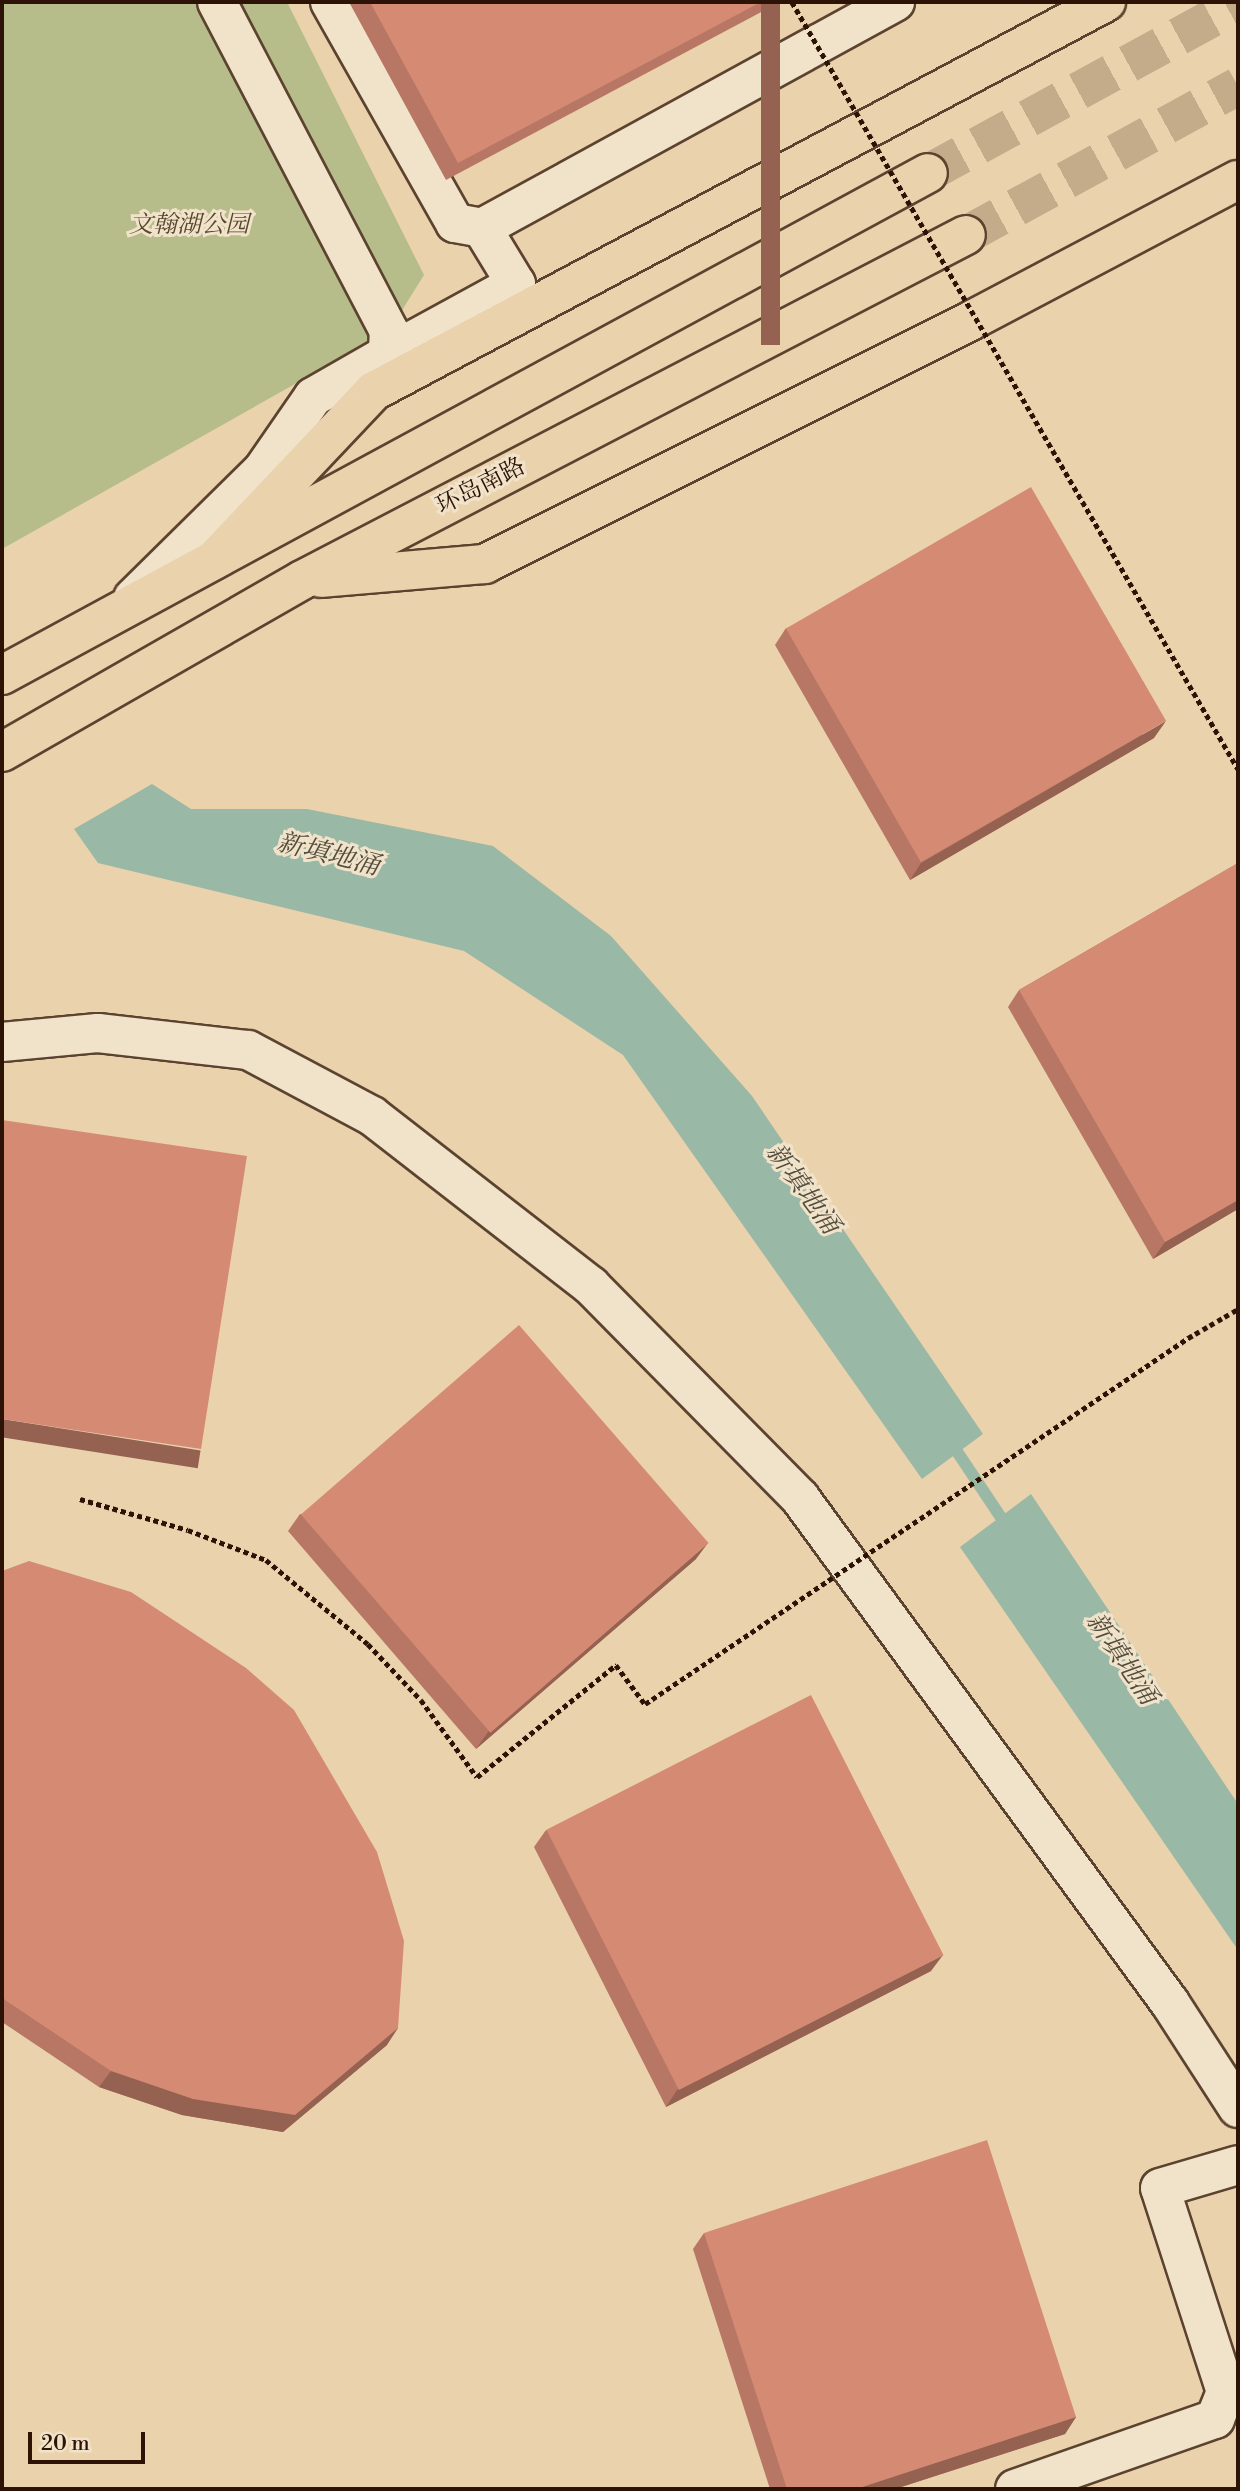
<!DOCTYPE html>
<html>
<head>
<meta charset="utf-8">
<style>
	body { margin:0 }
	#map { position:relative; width:1240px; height:2491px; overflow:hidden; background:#ead2ad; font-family:"Libre Bodoni","Noto Serif SC",serif }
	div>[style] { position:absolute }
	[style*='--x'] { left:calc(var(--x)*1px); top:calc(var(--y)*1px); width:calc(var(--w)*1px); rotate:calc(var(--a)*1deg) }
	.green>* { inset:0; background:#b6bc8a }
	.water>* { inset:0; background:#99b8a5 }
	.stream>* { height:12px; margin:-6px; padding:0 6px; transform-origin:6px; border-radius:6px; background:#99b8a5 }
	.major-tunnel>* { height:38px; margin-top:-19px; transform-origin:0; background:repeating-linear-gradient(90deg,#c4ac8b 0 38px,transparent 0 57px) }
	.roads { filter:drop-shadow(2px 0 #5c432f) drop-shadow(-2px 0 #5c432f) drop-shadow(0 2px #5c432f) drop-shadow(0 -2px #5c432f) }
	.minor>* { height:38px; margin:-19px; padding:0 19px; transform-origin:19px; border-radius:19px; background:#f1e2ca }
	.major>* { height:38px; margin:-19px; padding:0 19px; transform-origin:19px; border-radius:19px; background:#ead2ad }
	.path-bridge>* { height:4.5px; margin-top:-2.25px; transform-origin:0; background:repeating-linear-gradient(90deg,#2c1305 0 5px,transparent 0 8.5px) }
	.wall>* { inset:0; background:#b77764 }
	.shaded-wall>* { inset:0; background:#956151; transform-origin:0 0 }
	.building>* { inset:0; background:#d58a74; transform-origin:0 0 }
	span { translate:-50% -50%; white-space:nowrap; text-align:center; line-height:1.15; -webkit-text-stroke:6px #f1e2ca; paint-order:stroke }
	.park-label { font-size:24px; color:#55462d; font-style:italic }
	.street-label { font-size:24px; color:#2c1305 }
	.water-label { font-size:26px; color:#524d3d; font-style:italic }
	.frame { position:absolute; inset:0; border:4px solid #2c1305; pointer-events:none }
	.scale { position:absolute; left:28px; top:2432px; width:117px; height:32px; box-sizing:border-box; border:4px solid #2c1305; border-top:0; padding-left:9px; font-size:21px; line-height:24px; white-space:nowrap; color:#2c1305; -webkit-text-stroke:5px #f1e2ca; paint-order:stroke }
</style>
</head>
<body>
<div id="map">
	<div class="green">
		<div style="clip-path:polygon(2px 2px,287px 2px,424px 275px,389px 331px,2px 549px)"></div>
	</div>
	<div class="water">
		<div style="clip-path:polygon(152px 784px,191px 809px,307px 809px,493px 846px,611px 936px,752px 1096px,983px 1434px,922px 1479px,623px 1055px,464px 951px,98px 863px,74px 829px)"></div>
		<div style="clip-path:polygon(1031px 1494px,1238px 1804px,1238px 1950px,960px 1547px)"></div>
	</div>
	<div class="stream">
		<div style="--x:950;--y:1441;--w:108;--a:56.3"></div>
	</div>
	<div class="major-tunnel">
		<div style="--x:928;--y:173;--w:353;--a:-28.6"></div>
		<div style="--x:966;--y:235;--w:310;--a:-28.7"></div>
	</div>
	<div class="roads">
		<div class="minor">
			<div style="--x:330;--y:2;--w:254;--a:60.5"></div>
			<div style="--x:455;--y:223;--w:27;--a:10"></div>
			<div style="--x:482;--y:228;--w:471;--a:-28.7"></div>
			<div style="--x:388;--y:354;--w:146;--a:-28.7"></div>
			<div style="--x:516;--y:284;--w:66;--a:-121.3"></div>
			<div style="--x:133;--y:598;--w:181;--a:-44.6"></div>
			<div style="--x:262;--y:471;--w:90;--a:-55.4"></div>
			<div style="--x:313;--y:397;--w:86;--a:-29.8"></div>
			<div style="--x:388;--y:354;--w:23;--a:-88"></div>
			<div style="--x:389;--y:331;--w:371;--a:-117.6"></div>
			<div style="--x:2;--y:1042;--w:96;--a:-5.4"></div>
			<div style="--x:98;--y:1033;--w:151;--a:6.5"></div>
			<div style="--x:248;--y:1050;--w:140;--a:28"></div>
			<div style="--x:372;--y:1116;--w:277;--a:37.8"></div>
			<div style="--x:591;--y:1286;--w:298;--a:45.4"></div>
			<div style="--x:800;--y:1498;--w:626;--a:53.77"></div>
			<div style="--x:1170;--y:2003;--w:125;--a:57.1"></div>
			<div style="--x:1015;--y:2489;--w:212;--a:-19.3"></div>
			<div style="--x:1215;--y:2419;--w:29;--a:-68"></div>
			<div style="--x:1226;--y:2392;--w:214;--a:-107.9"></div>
			<div style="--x:1160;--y:2188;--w:81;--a:-16.4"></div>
		</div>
		<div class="major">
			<div style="--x:214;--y:560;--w:233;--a:-46.6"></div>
			<div style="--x:374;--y:391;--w:829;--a:-27.99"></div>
			<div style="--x:321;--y:578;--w:165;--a:-4.9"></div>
			<div style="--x:485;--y:564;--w:547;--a:-26.61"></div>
			<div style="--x:974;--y:319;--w:298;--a:-27.8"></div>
			<div style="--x:2;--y:675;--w:1053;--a:-28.46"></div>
			<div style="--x:2;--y:752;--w:346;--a:-29.8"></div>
			<div style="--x:302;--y:580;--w:748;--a:-27.46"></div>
		</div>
	</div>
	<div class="path-bridge">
		<div style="--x:792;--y:2;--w:887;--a:59.82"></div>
		<div style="--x:80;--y:1499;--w:112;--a:16"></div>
		<div style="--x:188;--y:1530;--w:84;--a:21"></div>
		<div style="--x:266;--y:1560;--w:132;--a:39.5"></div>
		<div style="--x:368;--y:1644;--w:77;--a:46.6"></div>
		<div style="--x:421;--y:1700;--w:95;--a:54"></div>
		<div style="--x:477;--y:1777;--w:179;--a:-38.9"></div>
		<div style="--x:616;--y:1665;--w:49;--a:53.4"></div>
		<div style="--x:645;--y:1704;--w:655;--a:-33.98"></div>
		<div style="--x:1188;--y:1338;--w:58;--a:-30.1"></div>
	</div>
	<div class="wall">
		<div style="clip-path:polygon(349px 2px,780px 2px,446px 180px)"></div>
		<div style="clip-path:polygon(786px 628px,1154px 738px,910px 880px,775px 645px)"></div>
		<div style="clip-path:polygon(1238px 863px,1238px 1209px,1153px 1259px,1008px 1007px,1019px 990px)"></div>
		<div style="clip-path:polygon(300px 1514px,696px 1559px,476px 1749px,288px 1531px)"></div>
		<div style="clip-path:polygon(2px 1571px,387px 2045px,283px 2132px,182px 2115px,99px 2087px,2px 2022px)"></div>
		<div style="clip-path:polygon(546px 1830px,931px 1971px,666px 2107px,534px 1847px)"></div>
		<div style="clip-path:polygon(704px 2233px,1076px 2417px,1065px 2434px,895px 2489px,770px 2489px,693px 2249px)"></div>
	</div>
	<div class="shaded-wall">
		<div style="left:761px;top:2px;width:19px;height:343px"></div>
		<div style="clip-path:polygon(1166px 721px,1154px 738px,910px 880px,921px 863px)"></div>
		<div style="clip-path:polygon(1238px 1200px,1238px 1209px,1153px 1259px,1165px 1242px)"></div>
		<div style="left:2px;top:1419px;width:201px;height:18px;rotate:9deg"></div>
		<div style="clip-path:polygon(708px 1543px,696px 1559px,476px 1749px,488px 1732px)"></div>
		<div style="clip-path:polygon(943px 1955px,931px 1971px,666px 2107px,677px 2090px)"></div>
		<div style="clip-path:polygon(398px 2028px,387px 2045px,283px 2132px,182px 2115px,99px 2087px,111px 2071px)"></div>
		<div style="clip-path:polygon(1076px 2417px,1065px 2434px,895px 2489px,856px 2489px)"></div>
	</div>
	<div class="building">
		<div style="clip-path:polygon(370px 2px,761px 2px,458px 163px)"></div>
		<div style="left:1031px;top:487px;width:270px;height:283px;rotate:60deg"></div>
		<div style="clip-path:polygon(1238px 863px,1238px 1200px,1165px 1242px,1019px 990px)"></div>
		<div style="clip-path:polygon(2px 1120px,247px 1156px,201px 1449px,2px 1419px)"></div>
		<div style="left:519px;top:1325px;width:289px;height:289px;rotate:49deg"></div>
		<div style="clip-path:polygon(29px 1561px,131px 1592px,246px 1668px,294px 1710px,377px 1852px,404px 1941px,398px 2028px,295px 2115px,193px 2099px,111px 2071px,5px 2000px,2px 1996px,2px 1571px)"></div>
		<div style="left:811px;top:1695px;width:292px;height:297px;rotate:63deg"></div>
		<div style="clip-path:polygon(987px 2140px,1076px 2417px,856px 2489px,787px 2489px,704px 2233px)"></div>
	</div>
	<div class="park-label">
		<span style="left:189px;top:226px">文翰湖公园</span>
	</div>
	<div class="street-label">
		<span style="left:481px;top:487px;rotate:-27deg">环岛南路</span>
	</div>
	<div class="water-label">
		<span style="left:328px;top:855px;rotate:14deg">新填地涌</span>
		<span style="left:802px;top:1189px;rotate:54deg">新填地涌</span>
		<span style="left:1121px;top:1659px;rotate:56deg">新填地涌</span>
	</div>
	<div class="frame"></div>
	<div class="scale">20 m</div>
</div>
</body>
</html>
